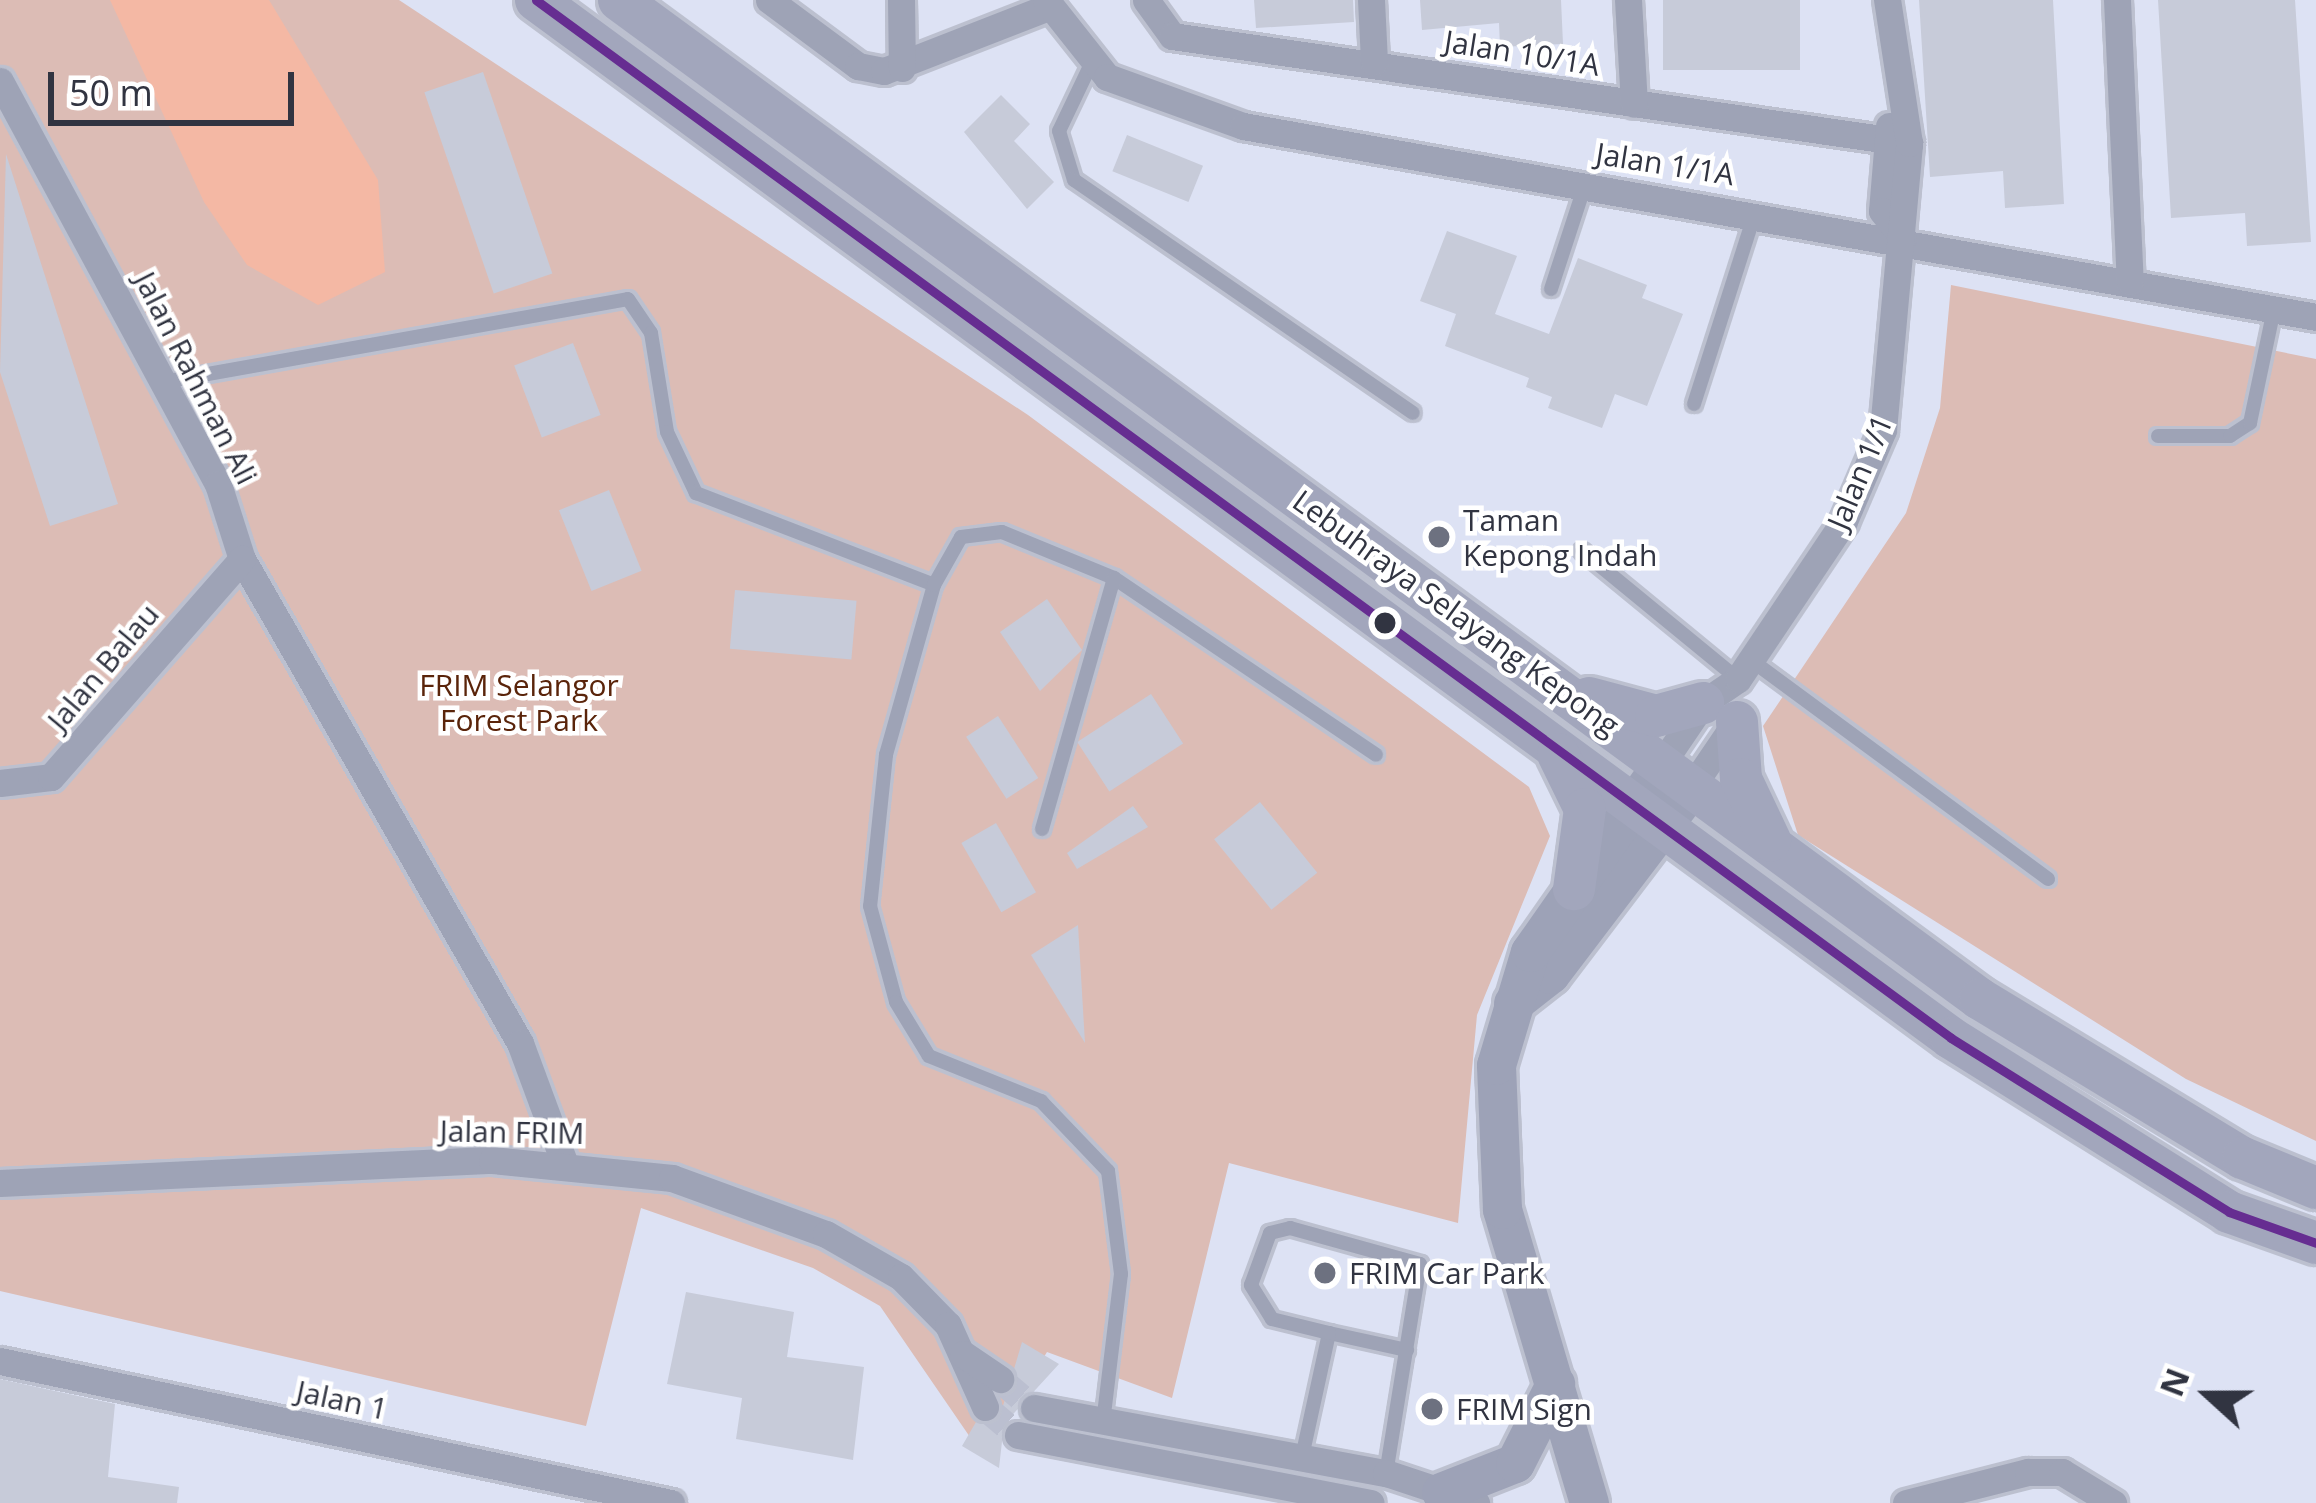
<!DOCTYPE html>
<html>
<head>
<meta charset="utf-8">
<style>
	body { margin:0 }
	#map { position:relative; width:2316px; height:1503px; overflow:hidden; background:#dde2f4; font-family:"Open Sans",sans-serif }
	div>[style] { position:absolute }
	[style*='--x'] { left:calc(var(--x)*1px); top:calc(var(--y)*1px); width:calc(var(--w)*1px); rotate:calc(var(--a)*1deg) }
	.green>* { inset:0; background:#dcbcb5 }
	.water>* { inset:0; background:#f4b8a4 }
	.building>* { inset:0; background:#c7cbd9; transform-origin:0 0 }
	.street-tunnel>* { height:27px; margin-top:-13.5px; transform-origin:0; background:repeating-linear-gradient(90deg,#bbbfd0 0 27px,transparent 0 41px) }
	.roads { filter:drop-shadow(3px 0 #bcc0cf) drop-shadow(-3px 0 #bcc0cf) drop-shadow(0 3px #bcc0cf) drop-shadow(0 -3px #bcc0cf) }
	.lane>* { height:14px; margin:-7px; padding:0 7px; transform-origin:7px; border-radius:7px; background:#9ea3b6 }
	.street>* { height:27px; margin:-13.5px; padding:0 13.5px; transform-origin:13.5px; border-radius:13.5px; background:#9ea3b6 }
	.secondary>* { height:39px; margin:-19.5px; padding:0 19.5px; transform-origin:19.5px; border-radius:19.5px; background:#9da2b7 }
	.primary>* { height:42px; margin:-21px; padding:0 21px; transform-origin:21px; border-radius:21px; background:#a2a6bc }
	.bus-1>* { height:9px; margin:-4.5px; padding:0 4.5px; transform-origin:4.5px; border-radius:4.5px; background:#662d91 }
	.dots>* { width:33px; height:33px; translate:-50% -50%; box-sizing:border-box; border:6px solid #fff; border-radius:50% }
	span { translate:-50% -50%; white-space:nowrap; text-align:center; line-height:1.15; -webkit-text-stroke:9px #fff; paint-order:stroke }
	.street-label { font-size:30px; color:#313441 }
	.poi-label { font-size:30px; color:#313441 }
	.left { translate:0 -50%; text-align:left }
	.park-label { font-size:30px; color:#5a240a }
	.north { position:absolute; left:2148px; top:1335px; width:120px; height:120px; -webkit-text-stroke:9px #fff; paint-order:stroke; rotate:291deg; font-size:33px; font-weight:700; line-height:48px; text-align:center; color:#313441 }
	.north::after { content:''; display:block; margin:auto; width:42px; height:54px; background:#313441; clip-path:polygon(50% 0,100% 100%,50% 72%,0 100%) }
	.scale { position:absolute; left:48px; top:72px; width:246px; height:54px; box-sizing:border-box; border:6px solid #313441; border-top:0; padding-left:15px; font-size:36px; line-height:42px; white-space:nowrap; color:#313441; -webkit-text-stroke:9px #fff; paint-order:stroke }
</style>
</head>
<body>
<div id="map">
	<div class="green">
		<div style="clip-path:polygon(0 0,399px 0,1028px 415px,1529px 787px,1550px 836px,1477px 1015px,1458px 1223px,1229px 1163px,1172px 1398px,1047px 1352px,983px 1456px,880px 1306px,813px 1268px,641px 1208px,586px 1426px,0 1291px)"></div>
		<div style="clip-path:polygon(1951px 285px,2316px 359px,2316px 1141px,2186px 1079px,1798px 835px,1763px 726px,1906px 513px,1940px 408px)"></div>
	</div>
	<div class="water">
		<div style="clip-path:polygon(110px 0,269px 0,378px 180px,385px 272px,318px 305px,247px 265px,204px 202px)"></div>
	</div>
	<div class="building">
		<div style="clip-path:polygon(1254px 0,1353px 0,1354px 22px,1256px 28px)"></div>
		<div style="clip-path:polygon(1420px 0,1561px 0,1563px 44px,1500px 47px,1499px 23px,1422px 30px)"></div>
		<div style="left:1663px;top:0;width:137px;height:70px"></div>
		<div style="clip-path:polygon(1919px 0,2053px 0,2064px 204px,2005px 208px,2003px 171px,1930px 177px)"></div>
		<div style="clip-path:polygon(2158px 0,2295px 0,2311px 242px,2247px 246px,2245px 213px,2171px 218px)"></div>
		<div style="left:483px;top:72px;width:213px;height:62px;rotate:71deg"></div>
		<div style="clip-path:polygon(1001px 95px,1030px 124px,1014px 141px,1054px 182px,1027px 209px,964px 132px)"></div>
		<div style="left:1127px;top:135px;width:82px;height:39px;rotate:22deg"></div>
		<div style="clip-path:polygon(6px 154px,118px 504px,50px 526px,0 372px)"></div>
		<div style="clip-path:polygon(1447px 231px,1517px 256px,1495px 314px,1549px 334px,1578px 258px,1647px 285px,1642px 298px,1683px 314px,1647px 406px,1615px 394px,1602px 428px,1548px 408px,1552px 397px,1526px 387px,1529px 378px,1445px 346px,1456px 314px,1420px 301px)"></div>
		<div style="left:573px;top:343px;width:77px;height:63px;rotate:69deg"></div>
		<div style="left:609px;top:490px;width:87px;height:54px;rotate:68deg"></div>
		<div style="left:735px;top:590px;width:122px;height:59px;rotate:5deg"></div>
		<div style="clip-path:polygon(1047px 599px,1082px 650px,1040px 691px,1000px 632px)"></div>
		<div style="left:1151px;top:694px;width:59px;height:88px;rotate:57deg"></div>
		<div style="left:998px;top:716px;width:74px;height:38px;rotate:57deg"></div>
		<div style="left:1260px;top:802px;width:91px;height:59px;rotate:51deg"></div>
		<div style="clip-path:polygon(1133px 806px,1148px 827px,1077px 869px,1067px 853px)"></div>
		<div style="left:996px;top:823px;width:80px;height:40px;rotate:60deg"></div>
		<div style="clip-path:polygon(1078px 925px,1085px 1043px,1031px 955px)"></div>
		<div style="clip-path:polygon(686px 1292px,794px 1312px,787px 1357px,864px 1367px,853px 1460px,736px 1439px,742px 1398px,667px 1384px)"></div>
		<div style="clip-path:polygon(1022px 1342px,1059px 1364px,1004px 1424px,999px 1468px,962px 1446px,976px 1422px,1000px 1416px)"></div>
		<div style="clip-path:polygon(0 1379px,115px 1404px,108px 1477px,179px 1487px,177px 1503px,0 1503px)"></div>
	</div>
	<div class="street-tunnel">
		<div style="--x:1000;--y:1379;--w:45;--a:40.5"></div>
		<div style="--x:985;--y:1407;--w:43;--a:40.3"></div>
	</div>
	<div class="roads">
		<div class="lane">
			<div style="--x:1091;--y:64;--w:74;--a:115.5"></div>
			<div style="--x:1059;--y:131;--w:51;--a:73"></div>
			<div style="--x:1074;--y:180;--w:411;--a:34.5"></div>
			<div style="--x:1551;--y:289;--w:109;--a:-71.9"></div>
			<div style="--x:163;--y:382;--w:472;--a:-10.1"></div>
			<div style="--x:628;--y:299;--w:41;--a:55.9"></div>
			<div style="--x:651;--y:333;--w:100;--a:80.8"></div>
			<div style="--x:667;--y:432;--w:68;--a:64.6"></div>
			<div style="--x:696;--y:493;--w:255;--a:21.1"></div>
			<div style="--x:934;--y:585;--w:177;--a:105.8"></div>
			<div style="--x:886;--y:755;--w:152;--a:96"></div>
			<div style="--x:870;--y:906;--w:99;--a:74.8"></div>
			<div style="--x:896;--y:1002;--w:63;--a:58.6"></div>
			<div style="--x:929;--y:1056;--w:121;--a:21.9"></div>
			<div style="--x:1041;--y:1101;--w:97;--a:46.3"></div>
			<div style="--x:1108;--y:1171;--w:104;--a:82.8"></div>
			<div style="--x:1121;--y:1274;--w:149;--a:96.9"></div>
			<div style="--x:1694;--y:404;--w:201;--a:-72.3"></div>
			<div style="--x:2158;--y:436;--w:72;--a:0"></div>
			<div style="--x:2230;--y:436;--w:24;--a:-33"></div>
			<div style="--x:2250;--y:423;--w:116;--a:-78.1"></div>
			<div style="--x:1582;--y:551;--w:202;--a:39.4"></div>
			<div style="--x:934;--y:585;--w:55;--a:-60.6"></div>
			<div style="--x:961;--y:537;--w:41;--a:-7"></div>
			<div style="--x:1002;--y:532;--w:121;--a:22.3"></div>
			<div style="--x:1114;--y:578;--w:316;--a:34"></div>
			<div style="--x:1751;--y:660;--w:369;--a:36.4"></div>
			<div style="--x:1042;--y:829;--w:261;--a:-74"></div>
			<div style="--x:1329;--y:1333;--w:80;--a:12.3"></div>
			<div style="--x:1302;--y:1457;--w:127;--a:-77.7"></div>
			<div style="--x:1329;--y:1333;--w:59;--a:-166.2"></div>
			<div style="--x:1272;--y:1319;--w:40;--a:-122"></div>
			<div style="--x:1251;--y:1285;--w:55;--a:-69.9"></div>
			<div style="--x:1270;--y:1233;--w:21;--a:-14"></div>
			<div style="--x:1290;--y:1228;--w:135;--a:15.5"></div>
			<div style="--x:1420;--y:1264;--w:212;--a:99.2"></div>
		</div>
		<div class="street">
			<div style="--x:769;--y:0;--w:111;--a:36.6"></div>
			<div style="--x:858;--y:66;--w:26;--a:11"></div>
			<div style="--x:884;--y:71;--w:176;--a:-21.3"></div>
			<div style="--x:901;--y:0;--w:68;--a:89.2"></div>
			<div style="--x:1046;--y:0;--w:98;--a:51.6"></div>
			<div style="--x:1107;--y:77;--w:145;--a:19.8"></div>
			<div style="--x:1243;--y:126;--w:1090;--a:10.09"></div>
			<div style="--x:1146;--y:0;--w:44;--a:54.2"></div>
			<div style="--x:1172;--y:36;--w:745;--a:8.26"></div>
			<div style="--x:1371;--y:0;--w:62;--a:87.2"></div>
			<div style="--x:1628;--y:0;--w:104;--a:86.7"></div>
			<div style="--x:2117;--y:0;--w:282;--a:87.4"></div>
			<div style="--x:0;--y:81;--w:458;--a:61.6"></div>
			<div style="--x:218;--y:484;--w:79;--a:72.3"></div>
			<div style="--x:242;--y:559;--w:558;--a:60.13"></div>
			<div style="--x:520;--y:1043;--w:127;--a:69.7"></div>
			<div style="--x:1889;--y:126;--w:85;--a:94.7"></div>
			<div style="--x:1882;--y:211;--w:34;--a:52"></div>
			<div style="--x:1661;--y:765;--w:75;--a:-55.9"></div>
			<div style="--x:1703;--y:703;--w:42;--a:-34.4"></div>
			<div style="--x:1738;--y:679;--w:190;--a:-56.1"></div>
			<div style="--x:1844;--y:521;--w:99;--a:-66.8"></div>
			<div style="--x:1883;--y:430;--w:288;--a:-84.8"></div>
			<div style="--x:1909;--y:143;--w:145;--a:-98.7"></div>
			<div style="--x:0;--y:783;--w:51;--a:-6.7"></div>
			<div style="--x:51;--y:777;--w:290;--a:-48.8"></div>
			<div style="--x:1691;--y:788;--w:83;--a:-55.7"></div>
			<div style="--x:0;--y:1183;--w:493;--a:-2.7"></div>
			<div style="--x:492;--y:1160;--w:181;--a:5.7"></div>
			<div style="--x:672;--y:1178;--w:164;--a:20"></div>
			<div style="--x:826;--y:1234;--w:86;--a:29.8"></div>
			<div style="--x:901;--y:1277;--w:67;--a:45.6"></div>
			<div style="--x:948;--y:1325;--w:90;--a:65.7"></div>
			<div style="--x:963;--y:1354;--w:45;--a:34"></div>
			<div style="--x:0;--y:1361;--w:686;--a:11.95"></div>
			<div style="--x:1034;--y:1408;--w:358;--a:10.5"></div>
			<div style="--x:1386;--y:1473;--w:95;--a:18.4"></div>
			<div style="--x:1018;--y:1435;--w:359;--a:10.9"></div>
			<div style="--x:1906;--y:1503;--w:126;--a:-14.3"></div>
			<div style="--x:2028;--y:1472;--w:34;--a:0"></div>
			<div style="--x:2062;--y:1472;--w:60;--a:31.3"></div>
		</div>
		<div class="secondary">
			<div style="--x:1513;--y:1003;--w:47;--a:-38.1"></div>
			<div style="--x:1550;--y:974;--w:233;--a:-52.8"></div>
			<div style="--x:1441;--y:1492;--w:79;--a:-21.4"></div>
			<div style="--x:1515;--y:1463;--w:89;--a:-63.1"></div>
			<div style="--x:1589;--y:1503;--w:307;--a:-106.5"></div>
			<div style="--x:1502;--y:1209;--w:144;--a:-92.4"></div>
			<div style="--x:1496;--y:1065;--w:118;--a:-73.3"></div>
			<div style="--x:1530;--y:952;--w:228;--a:-55"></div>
		</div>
		<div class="primary">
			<div style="--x:536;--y:0;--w:1755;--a:36.26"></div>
			<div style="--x:1951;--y:1038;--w:328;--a:32"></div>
			<div style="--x:2229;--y:1212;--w:92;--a:19.6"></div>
			<div style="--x:619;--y:0;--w:1688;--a:36.28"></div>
			<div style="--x:1980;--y:999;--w:307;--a:31.2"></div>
			<div style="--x:2243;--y:1158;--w:79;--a:22.3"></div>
			<div style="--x:1589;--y:698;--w:69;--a:15"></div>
			<div style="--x:1656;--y:716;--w:49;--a:-15.5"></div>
			<div style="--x:1737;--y:722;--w:57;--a:86"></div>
			<div style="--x:1741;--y:779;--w:68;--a:64.6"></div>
			<div style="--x:1558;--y:754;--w:61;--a:63.9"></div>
			<div style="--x:1585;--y:809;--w:81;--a:97.8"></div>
		</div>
	</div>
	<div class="bus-1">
		<div style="--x:536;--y:0;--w:1755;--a:36.26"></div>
		<div style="--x:1951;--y:1038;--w:328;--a:32"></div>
		<div style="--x:2229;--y:1212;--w:92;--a:19.6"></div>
	</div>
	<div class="dots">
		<div style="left:1439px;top:537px;background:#6d7180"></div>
		<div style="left:1385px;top:623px;background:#313441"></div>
		<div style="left:1325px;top:1273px;background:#6d7180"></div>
		<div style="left:1432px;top:1409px;background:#6d7180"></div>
	</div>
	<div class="street-label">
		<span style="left:1522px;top:53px;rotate:9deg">Jalan 10/1A</span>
		<span style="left:1665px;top:164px;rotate:9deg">Jalan 1/1A</span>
		<span style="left:196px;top:378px;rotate:63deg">Jalan Rahman Ali</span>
		<span style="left:1860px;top:472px;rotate:-67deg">Jalan 1/1</span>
		<span style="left:1456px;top:613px;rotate:36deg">Lebuhraya Selayang Kepong</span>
		<span style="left:103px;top:667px;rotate:-50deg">Jalan Balau</span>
		<span style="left:512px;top:1132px;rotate:1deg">Jalan FRIM</span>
		<span style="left:342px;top:1400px;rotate:12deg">Jalan 1</span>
	</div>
	<div class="poi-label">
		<span class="left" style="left:1463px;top:537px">Taman<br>Kepong Indah</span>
		<span class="left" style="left:1349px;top:1273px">FRIM Car Park</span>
		<span class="left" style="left:1456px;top:1409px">FRIM Sign</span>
	</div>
	<div class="park-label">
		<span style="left:519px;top:702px">FRIM Selangor<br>Forest Park</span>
	</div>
	<div class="north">N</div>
	<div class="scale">50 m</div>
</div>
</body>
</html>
